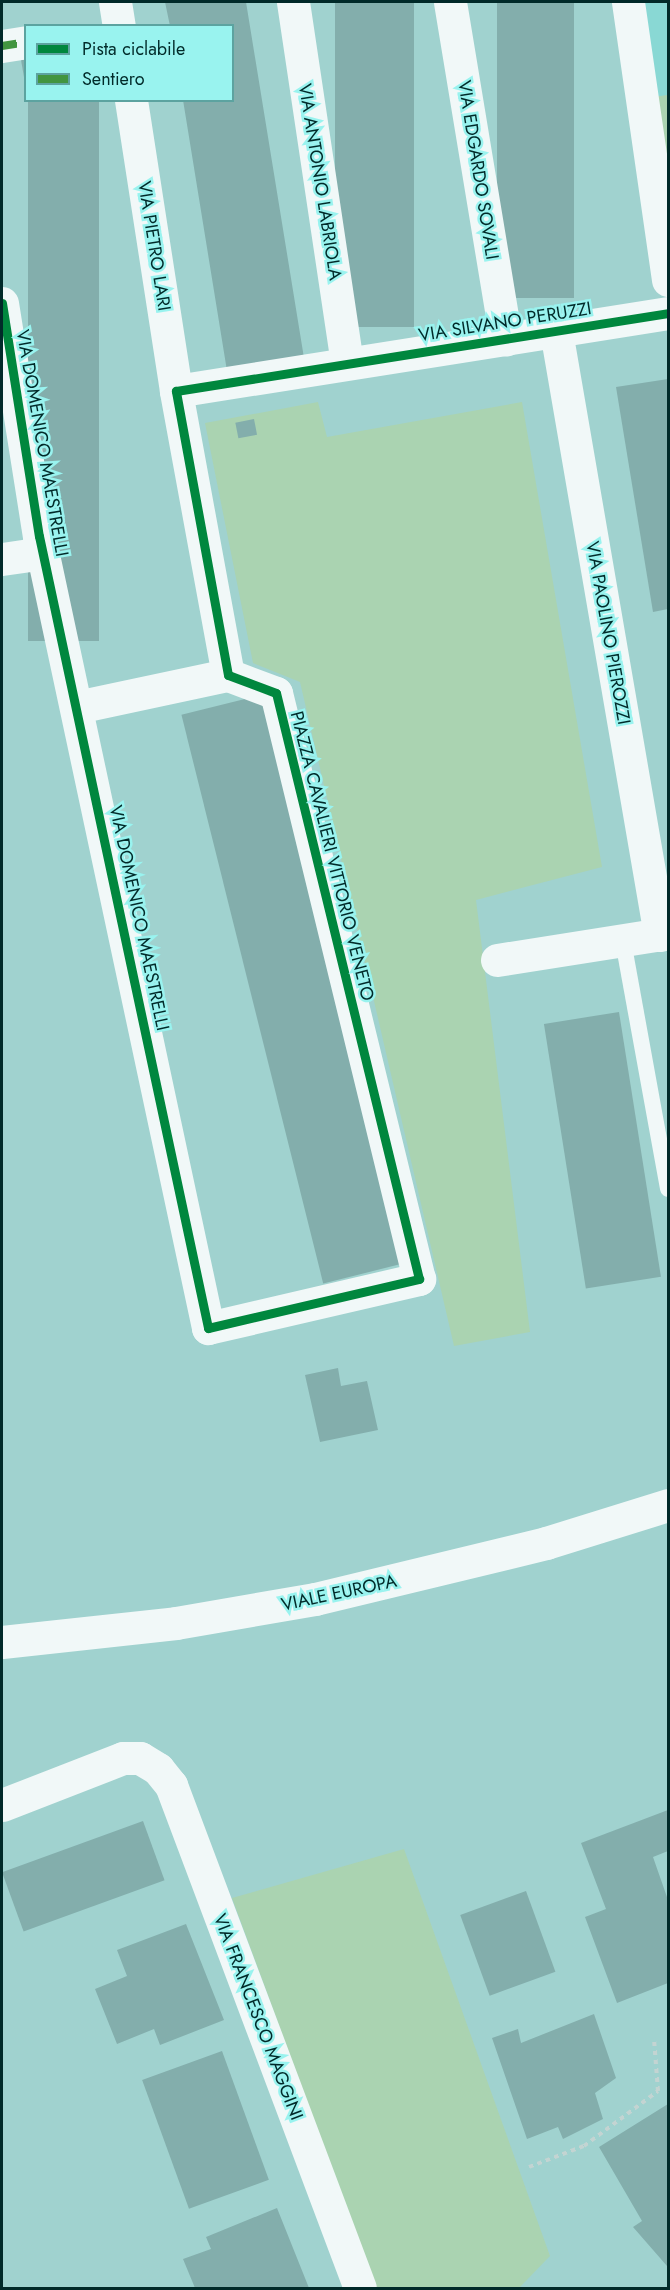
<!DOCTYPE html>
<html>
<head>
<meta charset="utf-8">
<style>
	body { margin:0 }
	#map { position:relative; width:670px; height:2290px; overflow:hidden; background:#a0d2cf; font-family:Jost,sans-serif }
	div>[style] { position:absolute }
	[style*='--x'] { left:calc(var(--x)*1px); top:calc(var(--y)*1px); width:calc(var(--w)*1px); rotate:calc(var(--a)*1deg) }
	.built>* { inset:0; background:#89d8d4 }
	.green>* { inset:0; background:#aad3b1 }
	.building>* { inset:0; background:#83aeac; transform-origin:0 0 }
	.path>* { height:4px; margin-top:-2px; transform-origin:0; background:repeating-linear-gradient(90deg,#c3d4d2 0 4.5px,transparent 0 9px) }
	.lane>* { height:16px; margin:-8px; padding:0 8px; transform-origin:8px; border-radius:8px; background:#f1f8f8 }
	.street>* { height:33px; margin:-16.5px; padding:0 16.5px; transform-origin:16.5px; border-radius:16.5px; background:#f1f8f8 }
	.primary>* { height:33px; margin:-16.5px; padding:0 16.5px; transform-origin:16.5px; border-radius:16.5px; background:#f1f8f8 }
	.quiet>* { height:8px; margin-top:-4px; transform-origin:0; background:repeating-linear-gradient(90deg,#429540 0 15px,transparent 0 23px) }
	.cycleway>* { height:9px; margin:-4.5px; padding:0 4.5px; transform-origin:4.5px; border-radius:4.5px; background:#00873e }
	span { translate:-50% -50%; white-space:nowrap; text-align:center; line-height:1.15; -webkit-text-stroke:5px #99f3ef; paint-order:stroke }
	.street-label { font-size:18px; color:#012a29 }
	.frame { position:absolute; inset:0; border:3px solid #012a29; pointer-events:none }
	.legend { position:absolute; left:24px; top:24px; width:210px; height:78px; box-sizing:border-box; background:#99f3ef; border:2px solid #5ca3a0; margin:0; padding:8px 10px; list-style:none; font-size:18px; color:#012a29 }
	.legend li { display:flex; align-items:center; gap:12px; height:30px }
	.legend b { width:30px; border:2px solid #5ca3a0 }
</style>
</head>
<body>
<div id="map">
	<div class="built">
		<div style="clip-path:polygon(638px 2px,668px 2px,668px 95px,653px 97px)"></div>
	</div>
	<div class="green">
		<div style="clip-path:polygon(668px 95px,668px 192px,653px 97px)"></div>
		<div style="clip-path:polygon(318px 402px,327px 437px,522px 402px,602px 867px,476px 900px,530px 1332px,454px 1346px,300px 682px,253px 663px,205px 423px)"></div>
		<div style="clip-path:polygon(404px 1849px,550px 2256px,519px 2288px,376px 2288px,232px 1898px)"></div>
	</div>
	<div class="building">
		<div style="clip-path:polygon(165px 2px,246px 2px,304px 358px,227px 371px,183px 100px,232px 100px,232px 26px,170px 26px)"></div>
		<div style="left:335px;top:2px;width:79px;height:325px"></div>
		<div style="left:497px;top:2px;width:77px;height:296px"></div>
		<div style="clip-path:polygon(21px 60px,26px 60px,26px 77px,24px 77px)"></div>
		<div style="left:28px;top:100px;width:71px;height:541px"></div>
		<div style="clip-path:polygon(668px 379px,668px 609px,653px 612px,616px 387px)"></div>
		<div style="left:254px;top:419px;width:16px;height:19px;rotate:79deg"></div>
		<div style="left:261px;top:695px;width:586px;height:82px;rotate:76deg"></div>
		<div style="left:619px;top:1012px;width:268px;height:76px;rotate:81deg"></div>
		<div style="clip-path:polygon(338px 1368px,341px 1386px,367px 1381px,378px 1430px,320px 1442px,305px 1375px)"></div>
		<div style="clip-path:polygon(668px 1810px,668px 1851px,653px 1857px,668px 1900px,668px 1983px,617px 2003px,585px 1917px,606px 1909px,581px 1843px)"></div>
		<div style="left:143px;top:1821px;width:63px;height:150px;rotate:70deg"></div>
		<div style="left:526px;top:1891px;width:86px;height:70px;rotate:70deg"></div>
		<div style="clip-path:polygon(186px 1924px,224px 2020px,160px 2045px,154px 2029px,117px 2044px,95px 1989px,127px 1976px,117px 1950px)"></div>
		<div style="clip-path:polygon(594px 2014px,616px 2078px,595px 2093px,603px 2119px,563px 2139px,558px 2127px,527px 2139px,492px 2038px,518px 2029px,521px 2043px)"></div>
		<div style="left:222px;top:2051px;width:137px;height:85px;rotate:70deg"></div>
		<div style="clip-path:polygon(668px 2104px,668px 2264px,667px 2266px,633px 2227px,642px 2221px,599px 2147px)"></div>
		<div style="clip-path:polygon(277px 2208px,309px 2288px,195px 2288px,183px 2259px,211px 2249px,206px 2237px)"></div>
	</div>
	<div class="path">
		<div style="--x:529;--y:2167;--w:59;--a:-20.9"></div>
		<div style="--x:584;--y:2146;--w:92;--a:-36.6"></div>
		<div style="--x:658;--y:2091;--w:52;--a:-94.4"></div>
	</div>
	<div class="lane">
		<div style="--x:623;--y:941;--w:252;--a:79.7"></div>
	</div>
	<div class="street">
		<div style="--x:115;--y:2;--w:24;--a:81"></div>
		<div style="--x:293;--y:2;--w:365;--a:81.5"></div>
		<div style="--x:450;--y:2;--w:342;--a:80.6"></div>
		<div style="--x:628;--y:2;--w:281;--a:81.8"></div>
		<div style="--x:2;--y:46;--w:24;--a:-9"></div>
		<div style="--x:131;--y:100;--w:294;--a:81.2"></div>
		<div style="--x:2;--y:303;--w:236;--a:81"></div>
		<div style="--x:39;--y:536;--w:810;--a:77.95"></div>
		<div style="--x:208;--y:1328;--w:217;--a:-13.1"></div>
		<div style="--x:419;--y:1279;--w:603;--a:-103.71"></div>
		<div style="--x:276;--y:693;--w:51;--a:-159.4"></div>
		<div style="--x:556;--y:331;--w:613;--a:80.23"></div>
		<div style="--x:2;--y:559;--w:41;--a:-8.3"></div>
		<div style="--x:228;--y:675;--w:289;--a:-100.4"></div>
		<div style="--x:176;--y:391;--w:498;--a:-9"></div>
		<div style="--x:77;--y:707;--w:154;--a:-12"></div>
		<div style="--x:497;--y:960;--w:173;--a:-9"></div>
		<div style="--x:2;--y:1805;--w:130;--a:-21.2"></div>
		<div style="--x:123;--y:1758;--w:17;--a:0"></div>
		<div style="--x:140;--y:1758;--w:21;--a:31"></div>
		<div style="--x:158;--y:1769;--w:21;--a:51"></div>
		<div style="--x:171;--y:1785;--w:537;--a:69.41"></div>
	</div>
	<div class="primary">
		<div style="--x:2;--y:1642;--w:175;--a:-6.2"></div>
		<div style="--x:176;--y:1623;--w:141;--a:-9.8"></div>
		<div style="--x:315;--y:1599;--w:238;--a:-13.6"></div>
		<div style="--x:546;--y:1543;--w:128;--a:-17.3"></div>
	</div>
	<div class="quiet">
		<div style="--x:2;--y:46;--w:24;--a:-9"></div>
	</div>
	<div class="cycleway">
		<div style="--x:2;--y:303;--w:236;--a:81"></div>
		<div style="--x:39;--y:536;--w:810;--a:77.95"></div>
		<div style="--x:208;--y:1328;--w:217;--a:-13.1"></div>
		<div style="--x:419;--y:1279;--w:603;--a:-103.71"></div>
		<div style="--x:276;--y:693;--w:51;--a:-159.4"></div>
		<div style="--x:228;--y:675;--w:289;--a:-100.4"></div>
		<div style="--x:176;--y:391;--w:498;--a:-9"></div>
	</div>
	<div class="street-label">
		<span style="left:478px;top:170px;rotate:81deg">VIA EDGARDO SOVALI</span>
		<span style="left:320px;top:182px;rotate:81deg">VIA ANTONIO LABRIOLA</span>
		<span style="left:154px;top:246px;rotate:81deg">VIA PIETRO LARI</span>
		<span style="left:505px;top:322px;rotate:-9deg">VIA SILVANO PERUZZI</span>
		<span style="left:42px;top:443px;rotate:80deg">VIA DOMENICO MAESTRELLI</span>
		<span style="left:608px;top:633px;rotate:80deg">VIA PAOLINO PIEROZZI</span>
		<span style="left:332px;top:856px;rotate:76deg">PIAZZA CAVALIERI VITTORIO VENETO</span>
		<span style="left:139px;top:918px;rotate:78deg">VIA DOMENICO MAESTRELLI</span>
		<span style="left:339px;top:1593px;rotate:-12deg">VIALE EUROPA</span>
		<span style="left:258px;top:2017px;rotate:69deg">VIA FRANCESCO MAGGINI</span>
	</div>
	<div class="frame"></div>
	<ul class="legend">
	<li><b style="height:8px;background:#00873e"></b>Pista ciclabile</li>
	<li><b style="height:8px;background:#429540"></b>Sentiero</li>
	</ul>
</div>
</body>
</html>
